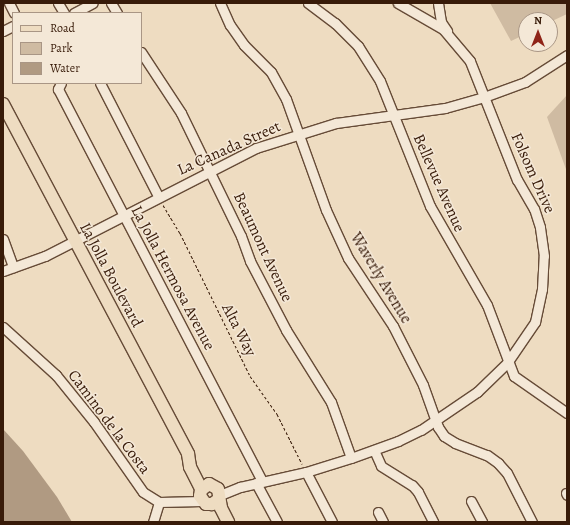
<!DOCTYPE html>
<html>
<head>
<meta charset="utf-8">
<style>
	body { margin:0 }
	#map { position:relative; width:570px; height:525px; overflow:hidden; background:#eedcc1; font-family:Alegreya,serif }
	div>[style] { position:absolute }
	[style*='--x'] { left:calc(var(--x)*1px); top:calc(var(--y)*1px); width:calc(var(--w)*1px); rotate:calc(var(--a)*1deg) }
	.green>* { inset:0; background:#cfbba2 }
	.water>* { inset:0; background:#b09a82 }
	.path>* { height:1px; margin-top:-0.5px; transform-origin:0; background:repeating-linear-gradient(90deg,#381b09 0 3px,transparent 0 5px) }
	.roads { filter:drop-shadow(1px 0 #664b37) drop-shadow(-1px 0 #664b37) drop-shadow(0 1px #664b37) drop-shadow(0 -1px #664b37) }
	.minor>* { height:9px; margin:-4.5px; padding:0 4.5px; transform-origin:4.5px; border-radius:4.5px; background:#f4e8d7 }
	.major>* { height:12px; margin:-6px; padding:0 6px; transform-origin:6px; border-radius:6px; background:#eedcc1 }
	span { translate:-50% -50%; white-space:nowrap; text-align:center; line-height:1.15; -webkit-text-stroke:3px #f4e8d7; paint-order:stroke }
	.street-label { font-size:16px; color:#381b09 }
	.frame { position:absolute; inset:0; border:4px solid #381b09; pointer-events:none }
	.legend { position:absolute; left:12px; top:12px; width:130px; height:72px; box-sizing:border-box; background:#f4e8d7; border:1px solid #a99685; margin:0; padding:5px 7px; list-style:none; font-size:12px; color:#381b09 }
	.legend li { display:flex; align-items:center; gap:8px; height:20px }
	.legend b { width:20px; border:1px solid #a99685 }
	.north { position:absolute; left:518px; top:12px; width:40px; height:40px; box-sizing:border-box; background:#f4e8d7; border:1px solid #a99685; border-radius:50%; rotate:0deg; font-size:11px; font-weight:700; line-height:16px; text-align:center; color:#381b09 }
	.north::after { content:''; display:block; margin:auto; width:14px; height:18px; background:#8f2418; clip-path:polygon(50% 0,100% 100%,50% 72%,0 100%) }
</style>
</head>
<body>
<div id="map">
	<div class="green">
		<div style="clip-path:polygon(490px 3px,567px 3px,567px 14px,550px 22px,550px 20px,526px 20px,526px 34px,511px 41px)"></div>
		<div style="clip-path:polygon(567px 95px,567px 172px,547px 117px)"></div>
	</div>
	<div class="water">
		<div style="clip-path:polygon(3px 429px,23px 451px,57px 497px,72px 522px,3px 522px)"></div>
	</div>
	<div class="path">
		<div style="--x:163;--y:205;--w:33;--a:59"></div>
		<div style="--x:180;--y:233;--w:159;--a:63.9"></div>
		<div style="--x:250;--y:376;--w:47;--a:54.6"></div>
		<div style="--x:277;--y:414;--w:56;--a:63.4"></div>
	</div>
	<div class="roads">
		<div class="minor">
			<div style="--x:9;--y:3;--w:11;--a:63"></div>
			<div style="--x:58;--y:3;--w:12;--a:59"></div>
			<div style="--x:111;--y:3;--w:12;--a:59"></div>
			<div style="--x:220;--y:3;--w:24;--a:66"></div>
			<div style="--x:230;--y:25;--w:24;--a:55"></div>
			<div style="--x:244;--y:45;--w:38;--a:45"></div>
			<div style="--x:271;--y:72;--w:31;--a:61"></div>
			<div style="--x:286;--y:99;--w:118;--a:70.2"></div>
			<div style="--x:326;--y:210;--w:53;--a:65.4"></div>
			<div style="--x:348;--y:258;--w:82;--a:56.5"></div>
			<div style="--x:393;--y:326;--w:66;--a:63"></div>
			<div style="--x:423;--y:385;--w:45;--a:70.3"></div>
			<div style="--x:438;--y:427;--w:11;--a:56"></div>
			<div style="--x:444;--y:436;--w:13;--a:32"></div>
			<div style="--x:455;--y:443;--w:34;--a:21"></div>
			<div style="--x:487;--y:455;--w:14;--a:36"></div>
			<div style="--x:498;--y:463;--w:13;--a:48"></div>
			<div style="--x:507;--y:473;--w:55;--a:63"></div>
			<div style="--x:308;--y:3;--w:34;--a:37"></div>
			<div style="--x:335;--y:23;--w:33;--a:45"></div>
			<div style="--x:358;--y:46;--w:41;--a:57.8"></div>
			<div style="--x:380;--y:81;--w:135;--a:68.2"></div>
			<div style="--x:430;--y:206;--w:114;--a:60.1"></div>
			<div style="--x:487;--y:305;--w:76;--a:69.2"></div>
			<div style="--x:514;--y:376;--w:65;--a:34.9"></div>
			<div style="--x:438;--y:3;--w:19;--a:81"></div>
			<div style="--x:441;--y:22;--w:11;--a:56"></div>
			<div style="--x:74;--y:13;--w:21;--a:-28"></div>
			<div style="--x:3;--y:31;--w:11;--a:-27"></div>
			<div style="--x:141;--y:52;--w:73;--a:56.7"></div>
			<div style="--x:181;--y:113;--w:137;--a:64"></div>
			<div style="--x:241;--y:236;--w:27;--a:70"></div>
			<div style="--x:250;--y:261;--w:78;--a:62.4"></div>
			<div style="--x:286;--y:330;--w:85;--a:58"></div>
			<div style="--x:331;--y:402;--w:59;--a:70.3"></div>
			<div style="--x:61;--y:83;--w:7;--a:117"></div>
			<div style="--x:58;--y:89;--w:442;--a:62.5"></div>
			<div style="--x:100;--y:83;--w:127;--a:62.8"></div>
			<div style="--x:3;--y:239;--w:30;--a:70"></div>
			<div style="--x:3;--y:271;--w:45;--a:-19.7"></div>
			<div style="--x:45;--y:256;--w:237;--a:-27.1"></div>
			<div style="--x:256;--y:148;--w:84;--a:-17.4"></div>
			<div style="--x:336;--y:123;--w:110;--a:-7.8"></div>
			<div style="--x:445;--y:108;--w:41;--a:-15.8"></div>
			<div style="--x:484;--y:97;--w:44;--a:-20.1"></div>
			<div style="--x:525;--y:82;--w:50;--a:-32.7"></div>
			<div style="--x:3;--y:327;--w:72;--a:42.2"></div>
			<div style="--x:56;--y:375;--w:60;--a:51"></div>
			<div style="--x:94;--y:422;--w:85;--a:55"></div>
			<div style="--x:143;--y:492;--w:19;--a:32"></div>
			<div style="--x:159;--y:502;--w:43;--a:-1.3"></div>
			<div style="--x:374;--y:450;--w:17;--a:66"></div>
			<div style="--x:381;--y:466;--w:36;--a:32"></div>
			<div style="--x:412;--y:485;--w:9;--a:49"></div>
			<div style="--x:418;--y:492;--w:34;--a:63"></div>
			<div style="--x:306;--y:472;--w:56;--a:62.5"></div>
			<div style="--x:256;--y:483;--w:44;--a:61.7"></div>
			<div style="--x:566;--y:493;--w:2;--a:63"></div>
			<div style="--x:220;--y:495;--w:22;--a:-22"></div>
			<div style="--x:240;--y:487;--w:68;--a:-12.8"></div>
			<div style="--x:306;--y:472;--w:47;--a:-17.3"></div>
			<div style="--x:351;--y:458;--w:50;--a:-19.9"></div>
			<div style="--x:398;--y:441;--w:25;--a:-26"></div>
			<div style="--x:421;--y:430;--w:68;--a:-34.2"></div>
			<div style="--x:477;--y:392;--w:42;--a:-44"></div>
			<div style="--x:507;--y:363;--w:50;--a:-55.7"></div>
			<div style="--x:535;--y:322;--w:34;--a:-78"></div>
			<div style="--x:542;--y:289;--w:33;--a:-87"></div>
			<div style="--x:544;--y:256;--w:29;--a:-98"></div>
			<div style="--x:540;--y:227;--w:19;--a:-108"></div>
			<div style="--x:534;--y:209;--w:34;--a:-120"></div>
			<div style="--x:517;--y:180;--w:128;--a:-111.6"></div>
			<div style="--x:470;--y:61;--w:42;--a:-130.2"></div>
			<div style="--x:443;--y:29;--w:52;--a:-150"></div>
			<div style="--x:471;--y:501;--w:24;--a:62"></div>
			<div style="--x:378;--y:512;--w:11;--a:63"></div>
			<div style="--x:153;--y:522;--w:21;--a:-73"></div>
		</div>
		<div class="major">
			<div style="--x:3;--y:104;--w:396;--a:62.1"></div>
			<div style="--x:188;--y:454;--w:13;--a:81"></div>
			<div style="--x:190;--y:467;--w:25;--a:63"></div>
			<div style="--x:219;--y:499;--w:9;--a:144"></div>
			<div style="--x:212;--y:504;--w:6;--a:180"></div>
			<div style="--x:206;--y:504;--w:10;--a:-127"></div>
			<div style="--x:200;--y:496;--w:6;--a:-81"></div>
			<div style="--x:201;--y:490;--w:10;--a:-37"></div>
			<div style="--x:209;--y:484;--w:10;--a:29"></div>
			<div style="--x:218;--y:489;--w:19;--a:81"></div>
			<div style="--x:221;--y:508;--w:16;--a:63"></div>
		</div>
	</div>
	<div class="street-label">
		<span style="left:229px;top:148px;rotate:-24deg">La Canada Street</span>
		<span style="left:533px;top:173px;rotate:66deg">Folsom Drive</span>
		<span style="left:439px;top:183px;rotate:66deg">Bellevue Avenue</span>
		<span style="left:263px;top:247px;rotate:65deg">Beaumont Avenue</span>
		<span style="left:111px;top:275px;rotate:62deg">La Jolla Boulevard</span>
		<span style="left:173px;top:278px;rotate:62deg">La Jolla Hermosa Avenue</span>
		<span style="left:381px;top:278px;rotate:59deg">Waverly Avenue</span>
		<span style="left:239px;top:330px;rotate:63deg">Alta Way</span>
		<span style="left:109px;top:422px;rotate:53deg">Camino de la Costa</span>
	</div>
	<div class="frame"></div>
	<ul class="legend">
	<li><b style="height:5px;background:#eedcc1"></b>Road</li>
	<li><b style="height:11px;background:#cfbba2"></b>Park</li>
	<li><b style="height:11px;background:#b09a82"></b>Water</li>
	</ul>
	<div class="north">N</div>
</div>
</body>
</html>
